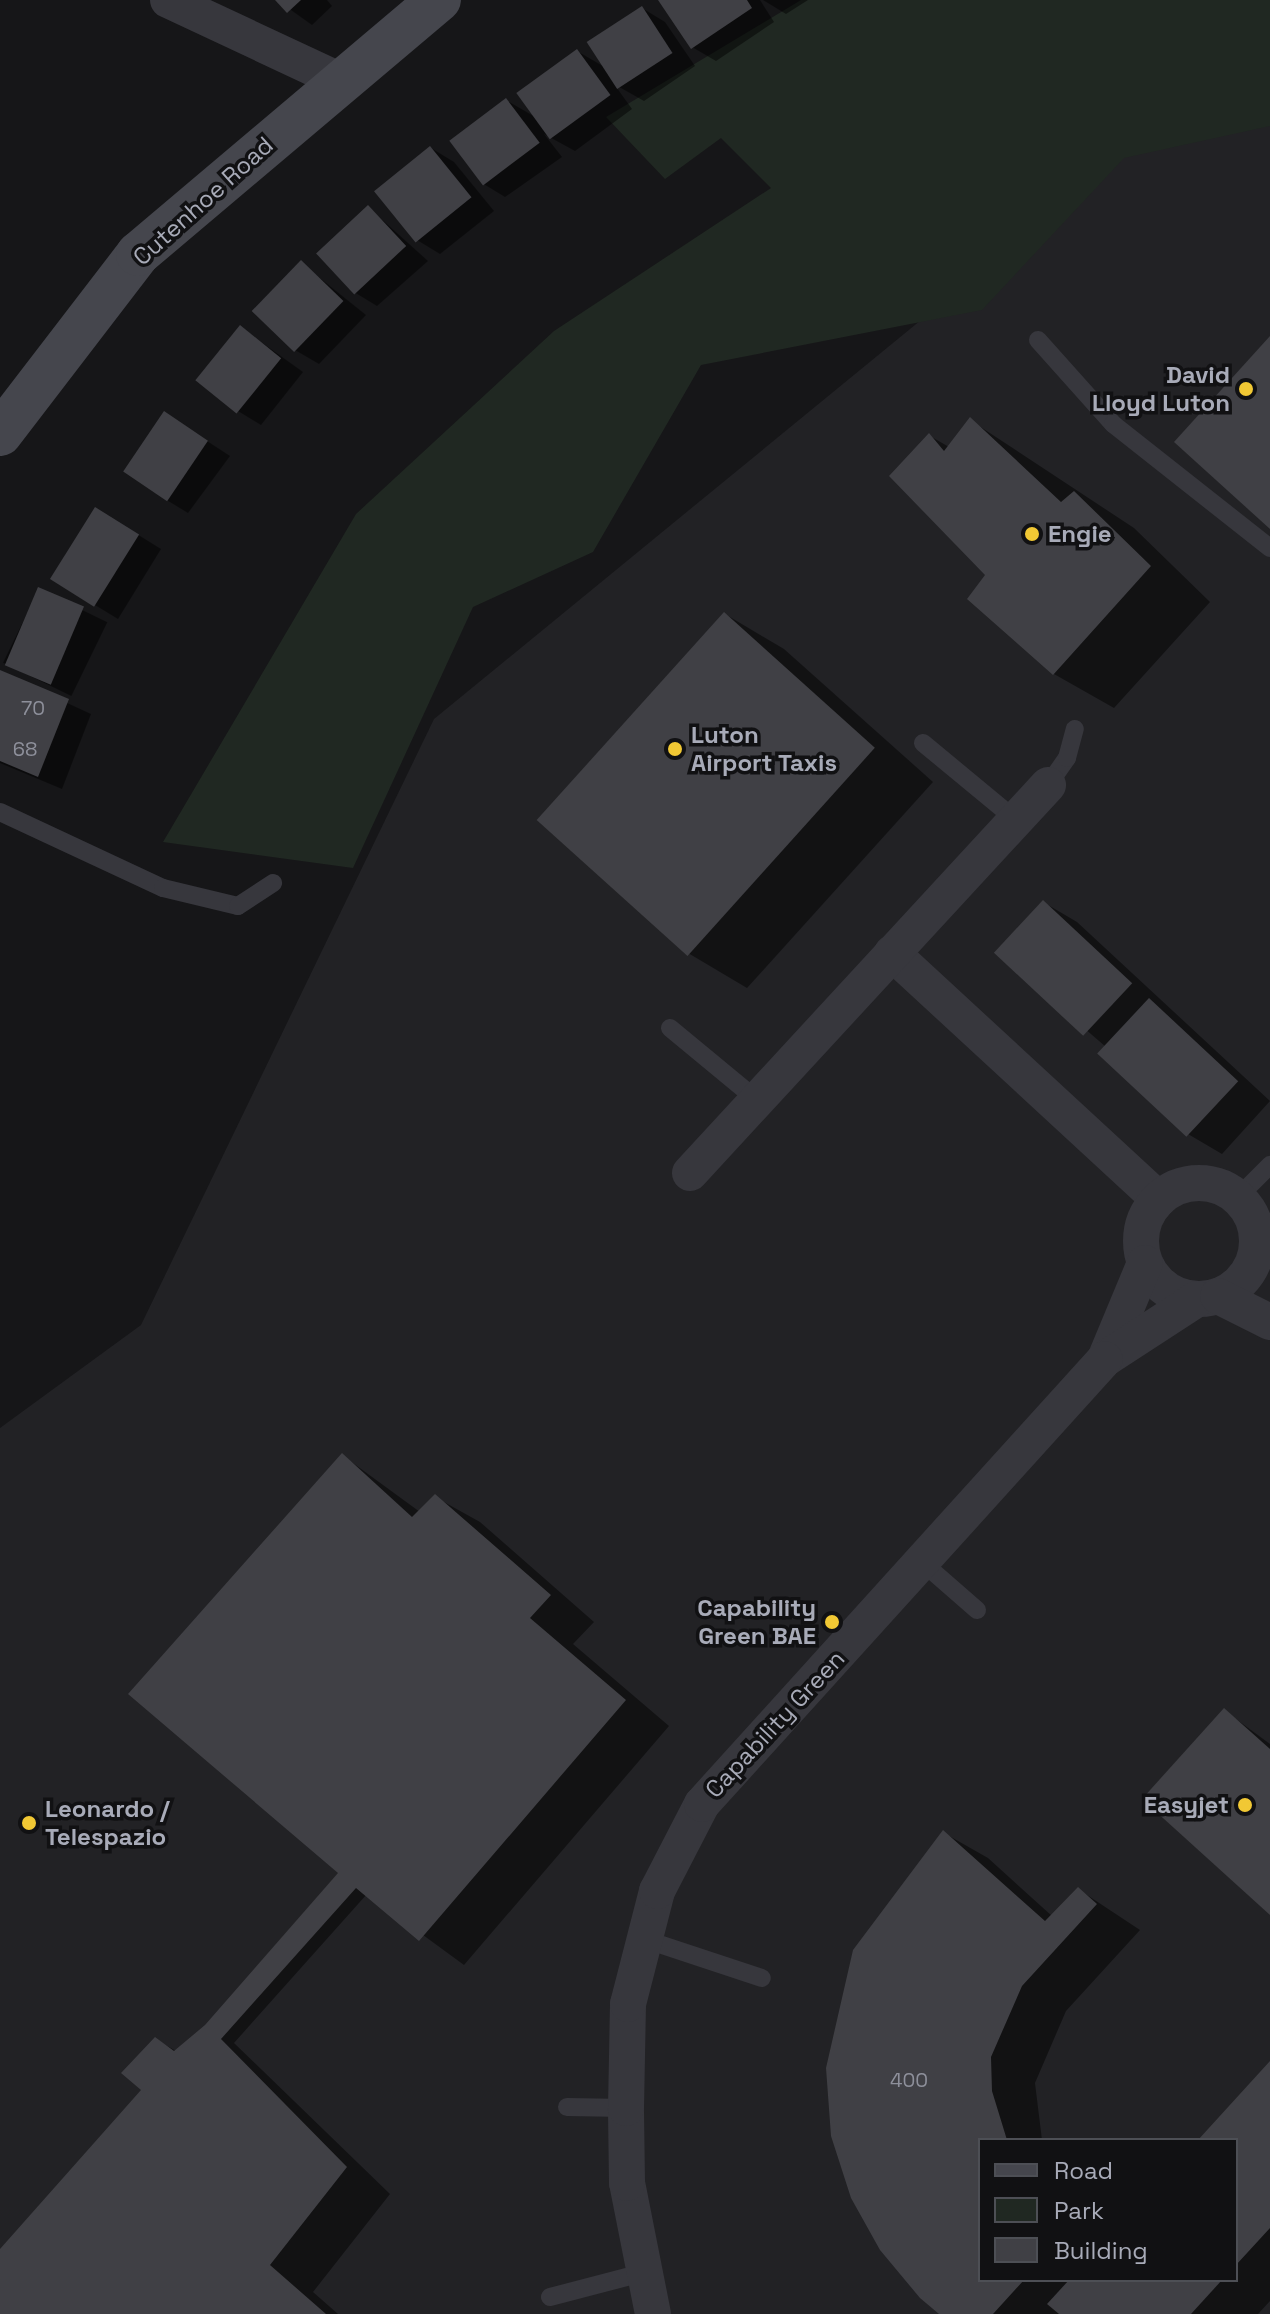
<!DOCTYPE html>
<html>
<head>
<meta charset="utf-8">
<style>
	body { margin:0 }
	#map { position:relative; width:1270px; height:2314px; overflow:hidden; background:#161618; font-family:"Space Grotesk",sans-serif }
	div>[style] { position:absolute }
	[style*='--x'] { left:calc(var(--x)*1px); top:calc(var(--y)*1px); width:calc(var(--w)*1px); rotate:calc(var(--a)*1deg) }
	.built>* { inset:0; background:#222225 }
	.green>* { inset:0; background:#202822 }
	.shadow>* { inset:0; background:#0007; transform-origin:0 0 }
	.building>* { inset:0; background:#404045; transform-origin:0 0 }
	.lane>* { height:18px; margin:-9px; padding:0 9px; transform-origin:9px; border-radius:9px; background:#37373d }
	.street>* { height:36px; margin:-18px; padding:0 18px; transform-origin:18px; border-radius:18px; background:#37373d }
	.street>.ring { margin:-18px; padding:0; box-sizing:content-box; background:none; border:36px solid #37373d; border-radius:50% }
	.secondary>* { height:44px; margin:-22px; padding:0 22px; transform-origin:22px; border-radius:22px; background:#45464d }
	.dots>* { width:22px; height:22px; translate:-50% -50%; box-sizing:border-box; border:4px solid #111113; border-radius:50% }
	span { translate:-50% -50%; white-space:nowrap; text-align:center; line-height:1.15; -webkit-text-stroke:7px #111113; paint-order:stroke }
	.number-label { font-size:20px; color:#8e909b }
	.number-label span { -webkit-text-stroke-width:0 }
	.street-label { font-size:24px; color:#a8abb8 }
	.poi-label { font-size:24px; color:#a8abb8; font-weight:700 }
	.right { translate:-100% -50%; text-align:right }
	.left { translate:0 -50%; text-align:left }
	.legend { position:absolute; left:978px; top:2138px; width:260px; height:144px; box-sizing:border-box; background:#111113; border:2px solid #4d4f55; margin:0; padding:10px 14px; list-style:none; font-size:24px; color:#a8abb8 }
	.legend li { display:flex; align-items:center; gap:16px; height:40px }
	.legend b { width:40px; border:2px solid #4d4f55 }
</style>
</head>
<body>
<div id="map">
	<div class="built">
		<div style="clip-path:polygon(evenodd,1270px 6px,1270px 2314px,0 2314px,0 1428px,141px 1325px,434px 719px,943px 302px,1270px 6px,980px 2140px,1236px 2140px,1236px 2280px,980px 2280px,980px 2140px)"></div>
	</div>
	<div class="green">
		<div style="clip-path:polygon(801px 0,1270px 0,1270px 126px,1124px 158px,982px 310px,701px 365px,593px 552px,473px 607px,353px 868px,163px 842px,356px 514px,554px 331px,771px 188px,721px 138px,665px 179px,606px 117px)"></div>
	</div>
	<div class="shadow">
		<div style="clip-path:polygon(277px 0,327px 0,332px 6px,312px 25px)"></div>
		<div style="clip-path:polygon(661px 0,760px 0,774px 22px,716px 61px,692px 47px)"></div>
		<div style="clip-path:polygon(763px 0,808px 0,786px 14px)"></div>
		<div style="clip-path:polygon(642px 8px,665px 22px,695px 66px,644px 101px,614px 84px,632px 109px,575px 151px,544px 134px,562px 157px,505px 197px,482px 183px,506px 100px,537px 118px,577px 51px,608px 69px)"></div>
		<div style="clip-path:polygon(431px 148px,454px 162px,494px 211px,440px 254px,417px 240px)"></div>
		<div style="clip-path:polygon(368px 207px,428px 261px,377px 306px,354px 292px)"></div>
		<div style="clip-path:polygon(301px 263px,366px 315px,319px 364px,295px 350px)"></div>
		<div style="clip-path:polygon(240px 327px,303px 372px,261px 425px,238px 411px)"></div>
		<div style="clip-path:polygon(164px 413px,230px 456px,188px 513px,165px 499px)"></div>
		<div style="clip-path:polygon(970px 420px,1134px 528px,1210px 602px,1114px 708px,1054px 674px,970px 598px,987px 575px,930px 436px,949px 447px)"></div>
		<div style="clip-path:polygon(119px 523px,161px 549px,118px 619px,95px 605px)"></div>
		<div style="left:39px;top:589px;width:76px;height:82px;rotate:26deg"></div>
		<div style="clip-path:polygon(725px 614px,784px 649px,933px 782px,747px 988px,688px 953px)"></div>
		<div style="clip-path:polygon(0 672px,91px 714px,62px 789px,0 763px)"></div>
		<div style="clip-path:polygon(1043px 902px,1077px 922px,1270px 1101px,1222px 1154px,1188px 1134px,1106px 1047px,996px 952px)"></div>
		<div style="clip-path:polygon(342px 1455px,420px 1512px,435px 1497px,480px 1522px,594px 1622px,573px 1644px,669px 1726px,464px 1965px,367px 1894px,234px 2043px,390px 2194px,313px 2292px,338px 2314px,0 2314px,0 2252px,144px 2090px,155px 2039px,176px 2051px,205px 2027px,339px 1876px)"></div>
		<div style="clip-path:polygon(1225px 1711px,1270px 1744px,1270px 1912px)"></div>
		<div style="clip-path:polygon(944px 1833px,988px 1858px,1052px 1916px,1078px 1889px,1140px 1930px,1066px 2011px,1035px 2083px,1042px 2140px,980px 2140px,980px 2280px,1236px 2280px,1236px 2140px,1200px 2140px,1270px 2064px,1270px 2301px,1258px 2314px,946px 2314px,828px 2068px,855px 1951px)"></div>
	</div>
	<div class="building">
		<div style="clip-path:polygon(275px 0,301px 0,287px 13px)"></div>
		<div style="clip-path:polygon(658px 0,747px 0,752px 8px,691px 49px)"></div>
		<div style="left:642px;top:6px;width:56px;height:66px;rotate:57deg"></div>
		<div style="left:577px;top:49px;width:57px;height:75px;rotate:54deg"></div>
		<div style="left:506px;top:98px;width:56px;height:71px;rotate:53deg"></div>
		<div style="left:430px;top:146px;width:66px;height:72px;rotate:51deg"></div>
		<div style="left:368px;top:205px;width:56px;height:71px;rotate:47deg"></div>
		<div style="left:301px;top:260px;width:59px;height:71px;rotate:44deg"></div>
		<div style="left:240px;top:325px;width:53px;height:71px;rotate:39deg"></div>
		<div style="clip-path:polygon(1270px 336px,1270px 529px,1174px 442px)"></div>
		<div style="left:164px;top:411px;width:53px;height:73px;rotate:34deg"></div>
		<div style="clip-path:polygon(970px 417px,1061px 502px,1074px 491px,1151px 566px,1053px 675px,967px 599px,985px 575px,889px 476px,929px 433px,944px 451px)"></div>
		<div style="left:95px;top:507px;width:52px;height:85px;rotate:32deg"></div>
		<div style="left:38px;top:587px;width:50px;height:85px;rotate:23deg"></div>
		<div style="left:724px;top:612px;width:203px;height:280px;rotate:42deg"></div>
		<div style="clip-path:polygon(0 670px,69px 699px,38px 777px,0 761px)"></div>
		<div style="left:1043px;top:900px;width:122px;height:72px;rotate:43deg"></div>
		<div style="left:1149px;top:998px;width:122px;height:76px;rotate:43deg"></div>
		<div style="clip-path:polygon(342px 1453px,412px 1517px,435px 1494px,551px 1595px,530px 1618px,626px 1700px,419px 1941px,356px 1888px,221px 2039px,347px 2167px,270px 2265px,326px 2314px,0 2314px,0 2249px,141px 2090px,121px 2073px,155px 2037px,174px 2051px,205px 2025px,338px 1873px,128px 1694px)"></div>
		<div style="clip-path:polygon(1224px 1708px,1270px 1749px,1270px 1915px,1142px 1799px)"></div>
		<div style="clip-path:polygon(943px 1830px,1045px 1921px,1078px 1887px,1097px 1904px,1022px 1986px,991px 2057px,992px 2091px,1007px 2140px,980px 2140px,980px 2280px,1024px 2280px,993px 2314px,939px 2314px,920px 2298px,880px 2250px,851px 2198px,831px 2136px,826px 2068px,853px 1950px)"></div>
		<div style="clip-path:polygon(1270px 2061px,1270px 2228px,1236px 2265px,1236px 2140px,1198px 2140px)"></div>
		<div style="clip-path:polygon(1069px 2280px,1222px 2280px,1191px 2314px,1059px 2314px,1047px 2304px)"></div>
	</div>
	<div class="lane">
		<div style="--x:1038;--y:340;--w:113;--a:48.2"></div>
		<div style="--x:1113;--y:424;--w:200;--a:38.3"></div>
		<div style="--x:923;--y:743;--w:121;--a:39.6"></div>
		<div style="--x:1048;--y:785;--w:33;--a:-55"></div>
		<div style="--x:1067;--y:758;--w:30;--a:-75"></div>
		<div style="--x:0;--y:812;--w:180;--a:25"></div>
		<div style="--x:163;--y:888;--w:77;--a:13.5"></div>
		<div style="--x:238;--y:906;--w:42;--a:-33.3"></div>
		<div style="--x:670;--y:1028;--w:113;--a:39.6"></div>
		<div style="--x:1237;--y:1198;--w:47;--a:-45"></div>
		<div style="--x:922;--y:1562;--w:73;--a:41.1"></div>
		<div style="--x:644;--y:1939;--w:124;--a:18.3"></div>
		<div style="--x:567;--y:2107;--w:59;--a:1"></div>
		<div style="--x:550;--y:2297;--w:95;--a:-14.6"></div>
	</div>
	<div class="street">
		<div style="--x:168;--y:0;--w:189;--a:25.1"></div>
		<div style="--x:892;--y:953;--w:363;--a:42.7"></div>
		<div style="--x:690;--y:1173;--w:528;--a:-47.3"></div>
		<div class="ring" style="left:1141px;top:1183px;width:80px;height:80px"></div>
		<div style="--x:1145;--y:1263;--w:104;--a:112.6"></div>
		<div style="--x:1105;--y:1359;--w:110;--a:-33.1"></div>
		<div style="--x:1218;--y:1296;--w:58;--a:26.6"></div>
		<div style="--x:653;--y:2314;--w:134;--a:-101.2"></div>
		<div style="--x:627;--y:2183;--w:75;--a:-90.8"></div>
		<div style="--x:626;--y:2108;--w:104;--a:-88.9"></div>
		<div style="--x:628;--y:2004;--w:117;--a:-75.6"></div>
		<div style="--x:657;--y:1891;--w:98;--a:-62.7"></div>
		<div style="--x:702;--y:1804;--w:600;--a:-47.84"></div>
	</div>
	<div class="secondary">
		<div style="--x:0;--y:434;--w:227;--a:-52.5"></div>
		<div style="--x:138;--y:254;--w:394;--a:-40.2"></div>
	</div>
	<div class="dots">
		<div style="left:1246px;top:389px;background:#f1c834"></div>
		<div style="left:1032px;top:534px;background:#f1c834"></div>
		<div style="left:675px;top:749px;background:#f1c834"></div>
		<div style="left:832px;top:1622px;background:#f1c834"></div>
		<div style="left:1245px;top:1805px;background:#f1c834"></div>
		<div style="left:29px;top:1823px;background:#f1c834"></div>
	</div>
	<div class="number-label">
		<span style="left:33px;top:708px">70</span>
		<span style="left:25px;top:749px">68</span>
		<span style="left:909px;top:2080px">400</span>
	</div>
	<div class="street-label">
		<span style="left:203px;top:201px;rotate:-42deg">Cutenhoe Road</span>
		<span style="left:775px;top:1724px;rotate:-47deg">Capability Green</span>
	</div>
	<div class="poi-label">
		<span class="right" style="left:1230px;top:389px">David<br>Lloyd Luton</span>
		<span class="left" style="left:1048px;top:534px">Engie</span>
		<span class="left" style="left:691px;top:749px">Luton<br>Airport Taxis</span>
		<span class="right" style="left:816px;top:1622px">Capability<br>Green BAE</span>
		<span class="right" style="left:1229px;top:1805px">Easyjet</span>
		<span class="left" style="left:45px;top:1823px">Leonardo /<br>Telespazio</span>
	</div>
	<ul class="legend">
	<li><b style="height:10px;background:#45464d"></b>Road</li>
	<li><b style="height:22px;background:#202822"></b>Park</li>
	<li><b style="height:22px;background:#404045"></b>Building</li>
	</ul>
</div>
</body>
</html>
